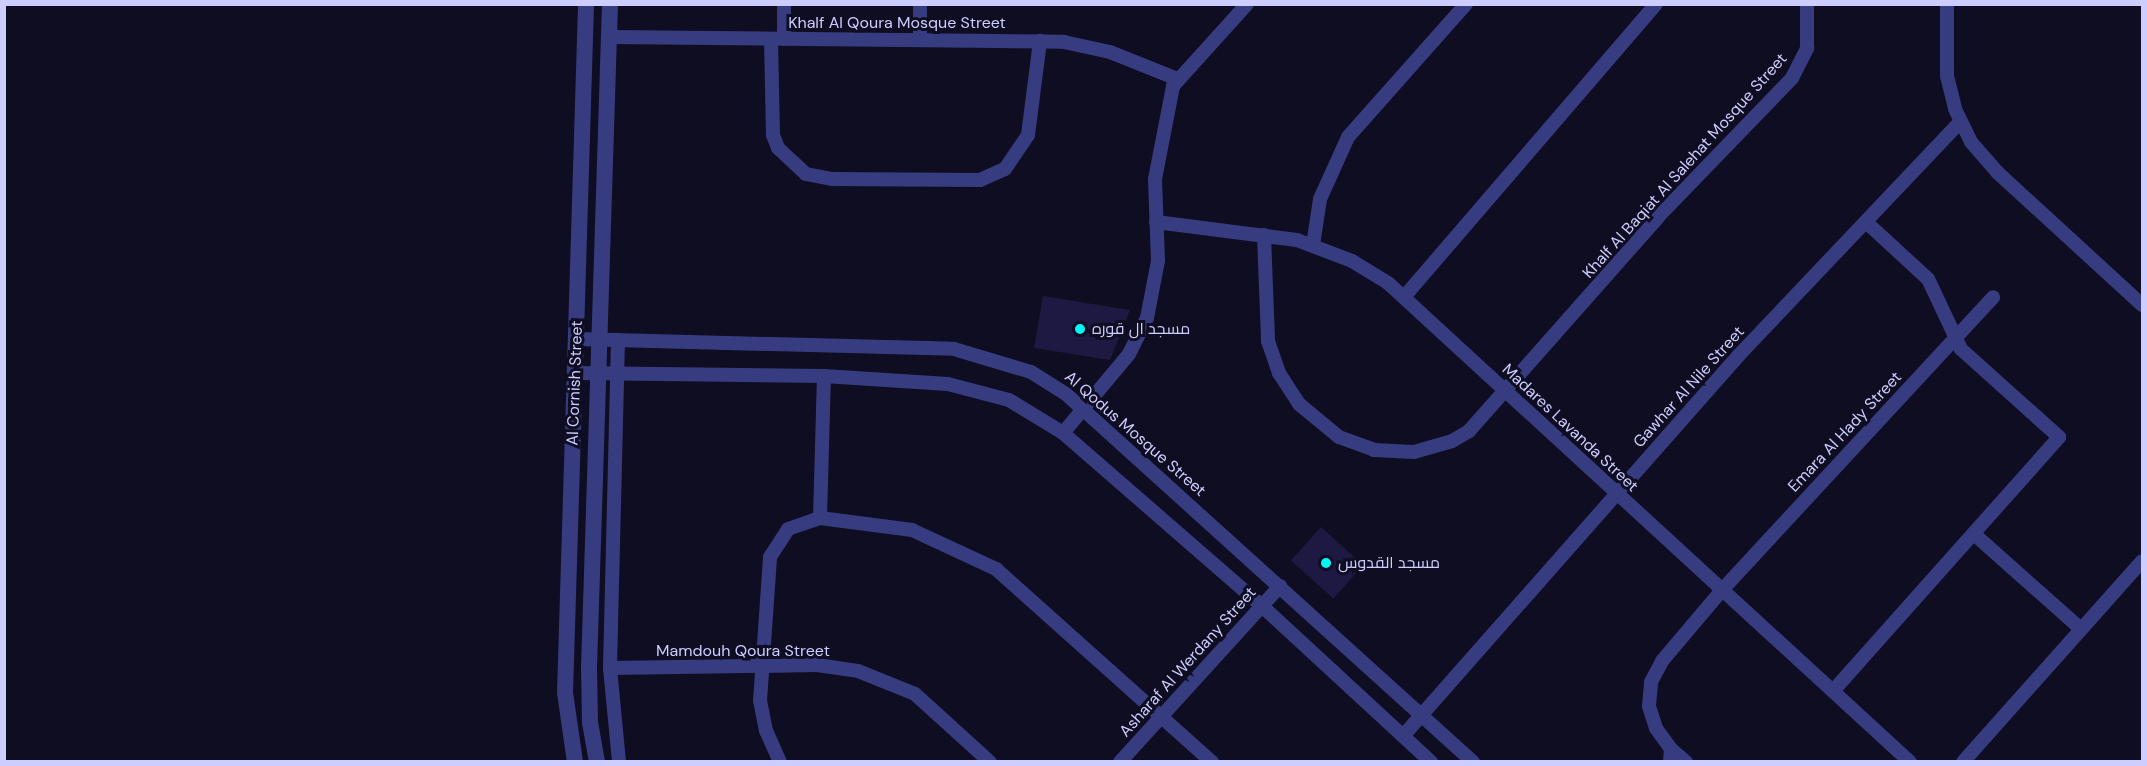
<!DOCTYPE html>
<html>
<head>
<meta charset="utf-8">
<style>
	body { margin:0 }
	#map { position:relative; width:2147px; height:766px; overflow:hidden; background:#0e0d21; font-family:"DM Sans",Cairo,sans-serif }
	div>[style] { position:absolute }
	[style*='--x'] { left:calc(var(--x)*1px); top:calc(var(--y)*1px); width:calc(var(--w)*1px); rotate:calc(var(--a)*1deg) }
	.building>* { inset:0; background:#1d1943; transform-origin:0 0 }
	.minor>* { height:14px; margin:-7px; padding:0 7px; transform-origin:7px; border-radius:7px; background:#373c81 }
	.tertiary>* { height:16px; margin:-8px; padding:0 8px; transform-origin:8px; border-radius:8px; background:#373c81 }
	.dots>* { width:16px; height:16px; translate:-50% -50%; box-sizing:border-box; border:3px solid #0e0d21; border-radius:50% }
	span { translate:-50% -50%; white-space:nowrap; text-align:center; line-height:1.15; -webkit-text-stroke:6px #0e0d21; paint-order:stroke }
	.street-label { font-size:16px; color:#cecdff }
	.poi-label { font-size:16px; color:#cecdff }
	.left { translate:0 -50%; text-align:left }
	.frame { position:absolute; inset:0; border:6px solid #cecdff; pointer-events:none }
</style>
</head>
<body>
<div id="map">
	<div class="building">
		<div style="clip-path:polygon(1043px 296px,1130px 310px,1110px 360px,1034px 348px)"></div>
		<div style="left:1321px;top:527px;width:57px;height:45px;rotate:42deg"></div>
	</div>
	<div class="minor">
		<div style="--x:1947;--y:4;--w:72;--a:90"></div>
		<div style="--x:1947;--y:76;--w:34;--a:76"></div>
		<div style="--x:1955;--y:109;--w:37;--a:64"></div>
		<div style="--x:1971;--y:142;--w:40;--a:49"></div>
		<div style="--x:1997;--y:172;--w:197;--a:42.5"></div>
		<div style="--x:610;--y:37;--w:454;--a:0.6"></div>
		<div style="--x:1064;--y:42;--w:47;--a:12.3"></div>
		<div style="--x:1110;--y:52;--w:72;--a:21.9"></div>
		<div style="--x:771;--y:39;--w:96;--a:88.8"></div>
		<div style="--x:773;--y:135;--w:14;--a:69"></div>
		<div style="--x:778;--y:148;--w:38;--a:43"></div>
		<div style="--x:806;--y:174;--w:26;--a:11"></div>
		<div style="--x:832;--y:179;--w:148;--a:0.4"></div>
		<div style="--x:980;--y:180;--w:27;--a:-24"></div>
		<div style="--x:1005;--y:169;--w:41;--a:-55.9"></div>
		<div style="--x:1028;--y:135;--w:95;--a:-82.7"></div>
		<div style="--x:784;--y:39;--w:35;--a:-90"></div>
		<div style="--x:920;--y:40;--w:36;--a:-90"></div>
		<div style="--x:1156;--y:222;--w:142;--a:7.3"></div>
		<div style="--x:1297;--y:240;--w:59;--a:20.9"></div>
		<div style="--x:1352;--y:261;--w:42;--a:31.4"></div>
		<div style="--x:1388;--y:283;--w:708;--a:42.54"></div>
		<div style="--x:1264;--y:235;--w:106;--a:87.8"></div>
		<div style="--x:1268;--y:341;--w:34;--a:71"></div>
		<div style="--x:1279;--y:373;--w:37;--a:57"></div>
		<div style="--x:1299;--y:404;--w:52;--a:39.5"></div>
		<div style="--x:1339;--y:437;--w:37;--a:20"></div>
		<div style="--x:1374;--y:450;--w:40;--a:2.9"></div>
		<div style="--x:1414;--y:452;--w:40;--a:-16"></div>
		<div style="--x:1452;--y:441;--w:20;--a:-30"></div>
		<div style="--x:1469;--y:431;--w:286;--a:-48.5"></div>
		<div style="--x:1658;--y:217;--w:193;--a:-46"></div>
		<div style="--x:1792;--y:78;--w:34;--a:-63"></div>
		<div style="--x:1807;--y:48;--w:44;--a:-90"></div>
		<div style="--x:1313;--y:245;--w:47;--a:-81.3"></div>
		<div style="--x:1320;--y:199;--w:68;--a:-65.7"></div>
		<div style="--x:1348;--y:137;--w:178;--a:-48.4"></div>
		<div style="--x:1404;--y:297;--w:386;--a:-49.3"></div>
		<div style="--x:577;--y:339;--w:377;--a:1.5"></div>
		<div style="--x:954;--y:349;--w:80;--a:16.6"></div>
		<div style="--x:1031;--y:372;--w:41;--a:32.2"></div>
		<div style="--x:1066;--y:394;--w:549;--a:42.12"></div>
		<div style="--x:618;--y:340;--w:328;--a:91.4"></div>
		<div style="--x:610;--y:668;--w:94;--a:84.5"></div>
		<div style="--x:576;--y:373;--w:248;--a:0.7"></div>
		<div style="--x:824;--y:376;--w:124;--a:3.7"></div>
		<div style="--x:948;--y:384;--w:63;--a:14.7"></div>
		<div style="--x:1009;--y:400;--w:63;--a:31.4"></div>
		<div style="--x:1063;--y:433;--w:264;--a:41"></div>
		<div style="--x:1262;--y:606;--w:230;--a:42.7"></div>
		<div style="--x:1063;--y:433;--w:103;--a:-50.1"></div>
		<div style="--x:1129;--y:354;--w:40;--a:-63.4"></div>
		<div style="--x:1147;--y:318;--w:58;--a:-79.1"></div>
		<div style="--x:1158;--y:261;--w:82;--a:-92.1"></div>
		<div style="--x:1155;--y:179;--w:95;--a:-79"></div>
		<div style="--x:1173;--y:86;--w:110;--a:-47.9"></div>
		<div style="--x:820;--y:518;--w:142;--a:-88.4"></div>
		<div style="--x:1974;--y:534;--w:143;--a:41.6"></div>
		<div style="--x:610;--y:668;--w:207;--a:-0.8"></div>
		<div style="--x:817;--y:665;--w:41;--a:8.3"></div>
		<div style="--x:858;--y:671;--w:61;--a:22"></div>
		<div style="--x:915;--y:694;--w:101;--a:42.2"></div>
		<div style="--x:1833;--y:691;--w:340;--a:-48.3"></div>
		<div style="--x:2059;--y:437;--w:132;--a:-138.1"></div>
		<div style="--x:1961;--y:349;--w:77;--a:-115.2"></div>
		<div style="--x:1928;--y:279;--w:84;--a:-137.4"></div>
		<div style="--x:1403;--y:736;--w:508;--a:-48.59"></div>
		<div style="--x:1739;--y:355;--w:321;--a:-46.5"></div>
		<div style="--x:1671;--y:749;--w:20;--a:41"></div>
		<div style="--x:780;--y:762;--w:34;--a:-114"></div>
		<div style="--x:766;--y:731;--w:31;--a:-101"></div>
		<div style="--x:760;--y:701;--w:144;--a:-86"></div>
		<div style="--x:770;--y:557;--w:33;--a:-57"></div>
		<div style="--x:788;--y:529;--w:34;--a:-19"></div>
		<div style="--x:820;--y:518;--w:93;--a:7.4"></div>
		<div style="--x:912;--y:530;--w:93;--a:24.9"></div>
		<div style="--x:996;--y:569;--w:290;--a:41.8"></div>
		<div style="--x:1120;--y:762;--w:238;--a:-47.7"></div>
		<div style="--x:1670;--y:762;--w:13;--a:-86"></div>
		<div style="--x:1671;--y:749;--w:26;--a:-126"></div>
		<div style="--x:1656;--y:728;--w:23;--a:-108"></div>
		<div style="--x:1649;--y:706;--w:24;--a:-85"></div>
		<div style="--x:1651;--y:682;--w:24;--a:-62"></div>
		<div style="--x:1662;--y:661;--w:93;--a:-49.8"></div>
		<div style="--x:1722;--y:590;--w:399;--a:-47.2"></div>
		<div style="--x:1963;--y:762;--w:269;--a:-48.3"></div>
	</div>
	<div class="tertiary">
		<div style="--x:575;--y:762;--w:70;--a:-98.2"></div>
		<div style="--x:565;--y:693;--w:689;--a:-88.25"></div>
		<div style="--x:597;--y:762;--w:40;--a:-100"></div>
		<div style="--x:590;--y:723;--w:55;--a:-91"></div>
		<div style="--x:589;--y:668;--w:664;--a:-88.19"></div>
	</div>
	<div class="dots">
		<div style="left:1080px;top:329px;background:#00f8f8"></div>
		<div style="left:1326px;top:563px;background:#00f8f8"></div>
	</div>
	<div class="street-label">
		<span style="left:897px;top:23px">Khalf Al Qoura Mosque Street</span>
		<span style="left:1685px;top:166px;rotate:-48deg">Khalf Al Baqiat Al Salehat Mosque Street</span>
		<span style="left:575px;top:383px;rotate:-88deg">Al Cornish Street</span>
		<span style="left:1689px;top:387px;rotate:-48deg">Gawhar Al Nile Street</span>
		<span style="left:1570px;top:428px;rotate:43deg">Madares Lavanda Street</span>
		<span style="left:1845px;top:432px;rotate:-47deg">Emara Al Hady Street</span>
		<span style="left:1135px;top:434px;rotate:41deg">Al Qodus Mosque Street</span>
		<span style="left:743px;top:651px">Mamdouh Qoura Street</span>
		<span style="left:1188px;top:662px;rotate:-48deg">Asharaf Al Werdany Street</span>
	</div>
	<div class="poi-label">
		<span class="left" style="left:1092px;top:329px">مسجد ال قوره</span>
		<span class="left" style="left:1338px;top:563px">مسجد القدوس</span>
	</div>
	<div class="frame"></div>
</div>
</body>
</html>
